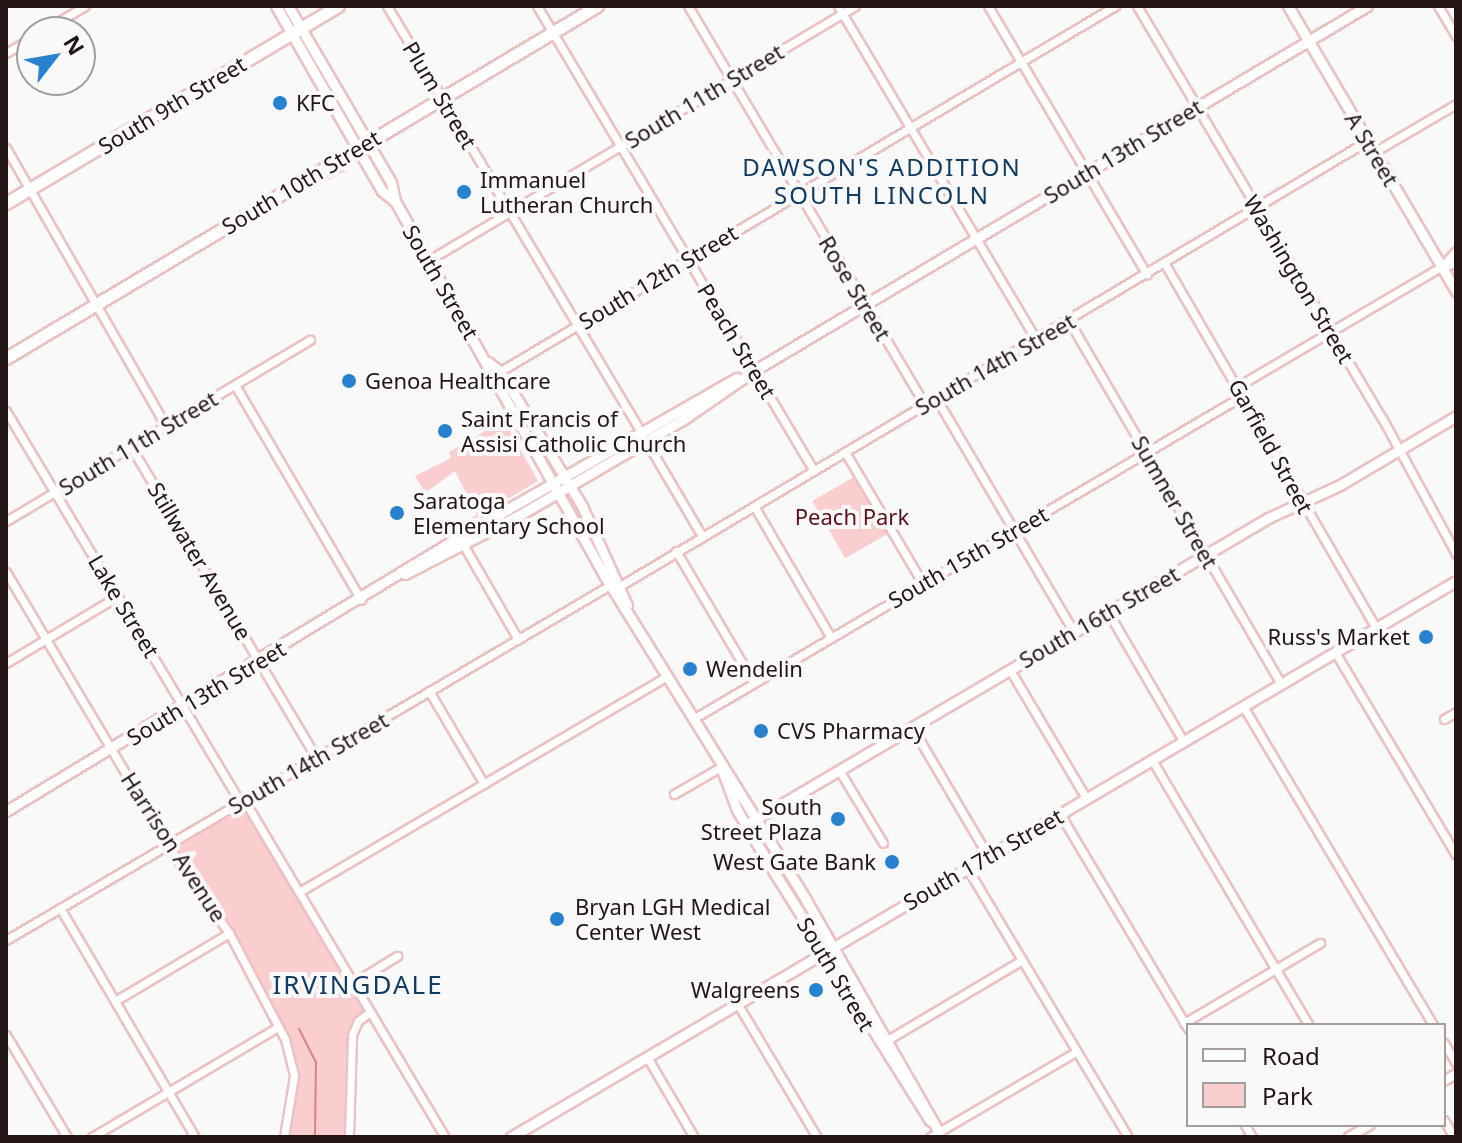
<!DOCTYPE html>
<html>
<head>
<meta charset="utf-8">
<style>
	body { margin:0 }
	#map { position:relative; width:1462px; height:1143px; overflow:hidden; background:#f9f9f9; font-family:"Noto Sans",sans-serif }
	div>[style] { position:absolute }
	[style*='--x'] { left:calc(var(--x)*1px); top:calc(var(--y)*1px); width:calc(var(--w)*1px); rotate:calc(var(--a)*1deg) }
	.green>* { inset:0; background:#facdce; transform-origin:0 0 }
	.stream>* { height:2px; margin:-1px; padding:0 1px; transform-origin:1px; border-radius:1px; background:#d98287 }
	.roads { filter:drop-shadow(2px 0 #ebc1c2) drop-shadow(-2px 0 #ebc1c2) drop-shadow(0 2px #ebc1c2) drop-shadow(0 -2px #ebc1c2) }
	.minor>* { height:7px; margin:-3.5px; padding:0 3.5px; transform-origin:3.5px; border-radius:3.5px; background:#fff }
	.tertiary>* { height:8px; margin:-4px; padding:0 4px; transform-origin:4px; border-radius:4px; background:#fff }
	.secondary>* { height:9px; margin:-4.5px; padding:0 4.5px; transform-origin:4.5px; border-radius:4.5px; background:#fff }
	.primary>* { height:11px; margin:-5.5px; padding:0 5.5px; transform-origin:5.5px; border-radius:5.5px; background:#fff }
	.dots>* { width:22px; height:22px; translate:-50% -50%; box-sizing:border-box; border:4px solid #f9f9f9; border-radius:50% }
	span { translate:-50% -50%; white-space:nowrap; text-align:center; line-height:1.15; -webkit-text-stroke:8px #f9f9f9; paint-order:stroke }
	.street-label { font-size:22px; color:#231415 }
	.poi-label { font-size:22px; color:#231415 }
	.left { translate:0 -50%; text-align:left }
	.right { translate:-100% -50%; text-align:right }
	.park-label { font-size:22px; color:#5c0e1d }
	.neighbourhood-label { font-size:24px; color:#113c61; letter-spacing:2px }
	.quarter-label { font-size:26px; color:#113c61; letter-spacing:2px }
	.frame { position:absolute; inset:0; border:8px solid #231415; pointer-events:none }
	.legend { position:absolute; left:1186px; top:1023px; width:260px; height:104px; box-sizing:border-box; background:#f9f9f9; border:2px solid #a39d9e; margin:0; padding:10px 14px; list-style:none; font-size:24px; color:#231415 }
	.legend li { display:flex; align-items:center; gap:16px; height:40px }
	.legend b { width:40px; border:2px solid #a39d9e }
	.north { position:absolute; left:16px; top:16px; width:80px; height:80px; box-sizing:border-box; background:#f9f9f9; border:2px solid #a39d9e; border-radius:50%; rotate:59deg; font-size:22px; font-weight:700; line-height:32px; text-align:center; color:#231415 }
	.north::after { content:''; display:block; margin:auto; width:28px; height:36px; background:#2882d0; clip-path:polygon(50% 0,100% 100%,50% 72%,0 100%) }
</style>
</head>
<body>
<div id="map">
	<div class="green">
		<div style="left:342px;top:165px;width:7px;height:124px;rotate:63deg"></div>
		<div style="clip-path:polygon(504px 420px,538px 481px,459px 528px,456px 521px,461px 524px,477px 515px,455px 471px,425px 493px,415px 476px,451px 458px,449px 452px)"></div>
		<div style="left:859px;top:474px;width:66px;height:54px;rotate:60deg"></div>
		<div style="clip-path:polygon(244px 800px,370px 1012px,354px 1027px,349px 1137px,284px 1137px,293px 1061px,241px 955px,168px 845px)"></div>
	</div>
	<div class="stream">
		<div style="--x:299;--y:1029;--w:37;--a:63"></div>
		<div style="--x:316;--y:1062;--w:75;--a:90.8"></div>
	</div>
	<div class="roads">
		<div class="minor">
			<div style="--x:387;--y:6;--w:495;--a:59.2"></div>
			<div style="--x:537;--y:6;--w:541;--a:59.22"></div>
			<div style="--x:688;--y:6;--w:464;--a:59.3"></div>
			<div style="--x:838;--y:6;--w:387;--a:59.3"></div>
			<div style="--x:988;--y:6;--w:312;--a:59.4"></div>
			<div style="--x:1137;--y:6;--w:479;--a:59.3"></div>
			<div style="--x:1382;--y:418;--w:155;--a:61.4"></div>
			<div style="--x:1438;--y:6;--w:35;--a:59"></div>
			<div style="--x:41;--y:32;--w:51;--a:-30.6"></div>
			<div style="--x:6;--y:53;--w:30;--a:-30"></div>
			<div style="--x:6;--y:148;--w:321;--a:60.1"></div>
			<div style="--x:1374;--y:152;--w:95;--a:-30.3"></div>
			<div style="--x:429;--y:260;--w:496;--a:-30.8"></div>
			<div style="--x:1165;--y:264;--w:421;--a:59.9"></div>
			<div style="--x:1441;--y:267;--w:22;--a:-47"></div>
			<div style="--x:1069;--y:321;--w:420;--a:59.7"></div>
			<div style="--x:499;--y:372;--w:717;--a:-30.72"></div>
			<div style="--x:235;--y:385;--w:249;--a:59.6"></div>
			<div style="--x:1238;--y:386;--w:235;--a:-30.4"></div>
			<div style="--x:1441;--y:267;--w:16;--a:-15"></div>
			<div style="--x:936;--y:398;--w:272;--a:59.5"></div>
			<div style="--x:6;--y:411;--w:456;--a:59.1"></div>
			<div style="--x:646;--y:441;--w:110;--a:59.5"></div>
			<div style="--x:131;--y:447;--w:361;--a:59.2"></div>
			<div style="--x:845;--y:452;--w:153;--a:59.4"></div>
			<div style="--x:754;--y:506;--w:153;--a:59.7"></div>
			<div style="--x:6;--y:521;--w:354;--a:-30.8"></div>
			<div style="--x:464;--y:546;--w:108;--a:59.9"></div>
			<div style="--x:676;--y:551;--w:153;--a:59.4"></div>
			<div style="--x:6;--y:572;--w:327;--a:59.3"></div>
			<div style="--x:173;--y:853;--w:98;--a:55"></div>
			<div style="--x:229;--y:933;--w:120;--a:62.2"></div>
			<div style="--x:285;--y:1039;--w:38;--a:76"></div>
			<div style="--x:294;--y:1076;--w:62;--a:99.3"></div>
			<div style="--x:620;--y:586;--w:870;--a:-30.78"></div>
			<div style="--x:1108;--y:612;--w:149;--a:59.8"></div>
			<div style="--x:1335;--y:652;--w:236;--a:59.2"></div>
			<div style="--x:6;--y:663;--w:131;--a:-30.9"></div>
			<div style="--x:1010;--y:670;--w:149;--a:59.3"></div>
			<div style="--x:429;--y:691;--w:108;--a:59.4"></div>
			<div style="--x:1243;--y:706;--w:371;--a:59.2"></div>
			<div style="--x:693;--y:719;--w:639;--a:-30.46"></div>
			<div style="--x:1444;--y:719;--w:14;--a:-30"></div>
			<div style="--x:912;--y:727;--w:150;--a:59.5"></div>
			<div style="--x:1152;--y:760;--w:308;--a:59.4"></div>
			<div style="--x:839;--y:770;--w:85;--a:58.9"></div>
			<div style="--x:674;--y:794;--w:54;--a:-29.9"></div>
			<div style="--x:244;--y:800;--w:392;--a:59.2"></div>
			<div style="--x:1060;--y:814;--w:250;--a:59.2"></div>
			<div style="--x:967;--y:868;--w:313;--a:59.1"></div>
			<div style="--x:299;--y:892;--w:427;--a:-30.4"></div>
			<div style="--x:60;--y:908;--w:266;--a:59.5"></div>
			<div style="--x:6;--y:940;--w:701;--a:-30.44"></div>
			<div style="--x:353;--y:983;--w:52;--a:-31.5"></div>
			<div style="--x:115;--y:1001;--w:133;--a:-30.8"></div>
			<div style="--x:737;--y:1003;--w:156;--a:59.2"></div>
			<div style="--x:1184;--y:1023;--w:158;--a:-30.5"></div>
			<div style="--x:6;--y:1035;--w:119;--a:59.1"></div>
			<div style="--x:889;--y:1039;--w:155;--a:-30.7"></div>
			<div style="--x:1444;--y:1043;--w:23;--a:59"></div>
			<div style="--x:647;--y:1057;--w:93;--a:59.6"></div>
			<div style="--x:1444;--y:1120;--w:20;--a:60"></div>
			<div style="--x:1245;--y:1125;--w:14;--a:60"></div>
			<div style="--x:92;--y:1137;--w:216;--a:-30.6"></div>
			<div style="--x:349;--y:1137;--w:102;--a:-88.3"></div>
			<div style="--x:352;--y:1035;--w:15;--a:-67"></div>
			<div style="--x:358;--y:1021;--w:15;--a:-37"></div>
			<div style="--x:930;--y:1137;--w:170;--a:-30.3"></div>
		</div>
		<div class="tertiary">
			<div style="--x:1444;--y:1081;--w:14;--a:-30"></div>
			<div style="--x:1349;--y:1137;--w:24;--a:-30"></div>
		</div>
		<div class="secondary">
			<div style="--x:276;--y:6;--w:213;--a:60.2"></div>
			<div style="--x:382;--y:191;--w:16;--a:38"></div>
			<div style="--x:288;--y:6;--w:204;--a:59.7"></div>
			<div style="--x:391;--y:182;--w:19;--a:78"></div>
			<div style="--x:395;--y:201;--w:428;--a:60.8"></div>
			<div style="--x:604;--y:575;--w:383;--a:58.1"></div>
			<div style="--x:806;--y:900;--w:267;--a:60.2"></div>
			<div style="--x:1288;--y:6;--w:331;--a:59.5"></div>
			<div style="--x:488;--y:362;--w:15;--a:37"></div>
			<div style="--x:500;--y:371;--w:158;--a:58.7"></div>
			<div style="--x:582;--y:506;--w:109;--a:65.6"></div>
			<div style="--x:405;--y:574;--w:133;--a:-27.3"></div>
			<div style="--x:523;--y:513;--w:186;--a:-30.3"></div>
			<div style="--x:684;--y:419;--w:86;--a:-34.6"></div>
			<div style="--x:755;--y:370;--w:712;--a:-30.74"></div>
			<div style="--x:722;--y:770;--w:43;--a:69.4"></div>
			<div style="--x:737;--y:810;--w:63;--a:59.3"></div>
			<div style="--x:769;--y:864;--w:303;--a:57.9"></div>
			<div style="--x:6;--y:811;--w:529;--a:-31.17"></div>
			<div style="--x:459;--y:537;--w:320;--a:-29.8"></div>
			<div style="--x:746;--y:825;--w:606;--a:-30.46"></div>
			<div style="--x:1268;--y:518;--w:79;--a:-24.6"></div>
			<div style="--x:1340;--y:485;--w:135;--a:-30.7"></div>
			<div style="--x:511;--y:1137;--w:1096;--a:-30.47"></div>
		</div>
		<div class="primary">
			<div style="--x:6;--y:203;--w:386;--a:-30.7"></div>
			<div style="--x:6;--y:358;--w:688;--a:-30.78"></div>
		</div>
	</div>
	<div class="dots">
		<div style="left:280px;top:103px;background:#2882d0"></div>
		<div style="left:464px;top:192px;background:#2882d0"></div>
		<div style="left:349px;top:381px;background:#2882d0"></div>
		<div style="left:445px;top:431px;background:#2882d0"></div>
		<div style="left:397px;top:513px;background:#2882d0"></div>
		<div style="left:1426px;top:637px;background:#2882d0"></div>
		<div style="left:690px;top:669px;background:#2882d0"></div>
		<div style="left:761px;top:731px;background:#2882d0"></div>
		<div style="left:838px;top:819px;background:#2882d0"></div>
		<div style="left:892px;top:862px;background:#2882d0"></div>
		<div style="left:557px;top:919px;background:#2882d0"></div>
		<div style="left:816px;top:990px;background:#2882d0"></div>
	</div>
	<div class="street-label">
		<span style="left:440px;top:95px;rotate:59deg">Plum Street</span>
		<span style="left:704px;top:96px;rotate:-31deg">South 11th Street</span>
		<span style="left:172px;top:105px;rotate:-31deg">South 9th Street</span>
		<span style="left:1372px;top:149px;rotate:59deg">A Street</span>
		<span style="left:1123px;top:151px;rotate:-31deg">South 13th Street</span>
		<span style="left:301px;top:182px;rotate:-31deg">South 10th Street</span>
		<span style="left:658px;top:277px;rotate:-31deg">South 12th Street</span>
		<span style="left:1299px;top:279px;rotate:59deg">Washington Street</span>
		<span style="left:441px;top:282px;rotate:60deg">South Street</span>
		<span style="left:855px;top:288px;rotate:59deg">Rose Street</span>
		<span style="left:737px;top:341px;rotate:59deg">Peach Street</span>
		<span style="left:995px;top:364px;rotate:-30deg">South 14th Street</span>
		<span style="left:138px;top:443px;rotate:-31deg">South 11th Street</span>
		<span style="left:1271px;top:446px;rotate:61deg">Garfield Street</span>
		<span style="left:1175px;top:502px;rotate:60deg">Sumner Street</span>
		<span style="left:968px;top:557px;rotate:-30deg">South 15th Street</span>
		<span style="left:200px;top:561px;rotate:59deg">Stillwater Avenue</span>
		<span style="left:124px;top:606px;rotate:59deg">Lake Street</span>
		<span style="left:1099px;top:617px;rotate:-30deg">South 16th Street</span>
		<span style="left:206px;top:693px;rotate:-31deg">South 13th Street</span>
		<span style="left:308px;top:763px;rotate:-30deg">South 14th Street</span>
		<span style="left:174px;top:847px;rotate:57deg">Harrison Avenue</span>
		<span style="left:983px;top:859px;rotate:-30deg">South 17th Street</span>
		<span style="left:836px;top:974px;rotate:59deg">South Street</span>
	</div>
	<div class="poi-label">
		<span class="left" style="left:296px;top:103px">KFC</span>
		<span class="left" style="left:480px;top:192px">Immanuel<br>Lutheran Church</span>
		<span class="left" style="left:365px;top:381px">Genoa Healthcare</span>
		<span class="left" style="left:461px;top:431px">Saint Francis of<br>Assisi Catholic Church</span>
		<span class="left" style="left:413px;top:513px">Saratoga<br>Elementary School</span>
		<span class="right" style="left:1410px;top:637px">Russ's Market</span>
		<span class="left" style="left:706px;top:669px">Wendelin</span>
		<span class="left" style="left:777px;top:731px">CVS Pharmacy</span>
		<span class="right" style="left:822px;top:819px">South<br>Street Plaza</span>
		<span class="right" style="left:876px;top:862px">West Gate Bank</span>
		<span class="left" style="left:575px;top:919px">Bryan LGH Medical<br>Center West</span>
		<span class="right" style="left:800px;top:990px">Walgreens</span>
	</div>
	<div class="park-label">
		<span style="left:852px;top:517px">Peach Park</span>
	</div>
	<div class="neighbourhood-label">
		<span style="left:882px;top:181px">DAWSON'S ADDITION<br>SOUTH LINCOLN</span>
	</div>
	<div class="quarter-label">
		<span style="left:358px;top:985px">IRVINGDALE</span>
	</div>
	<div class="frame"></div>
	<ul class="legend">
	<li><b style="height:10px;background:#fff"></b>Road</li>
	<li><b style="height:22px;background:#facdce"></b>Park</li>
	</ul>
	<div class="north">N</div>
</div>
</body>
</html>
